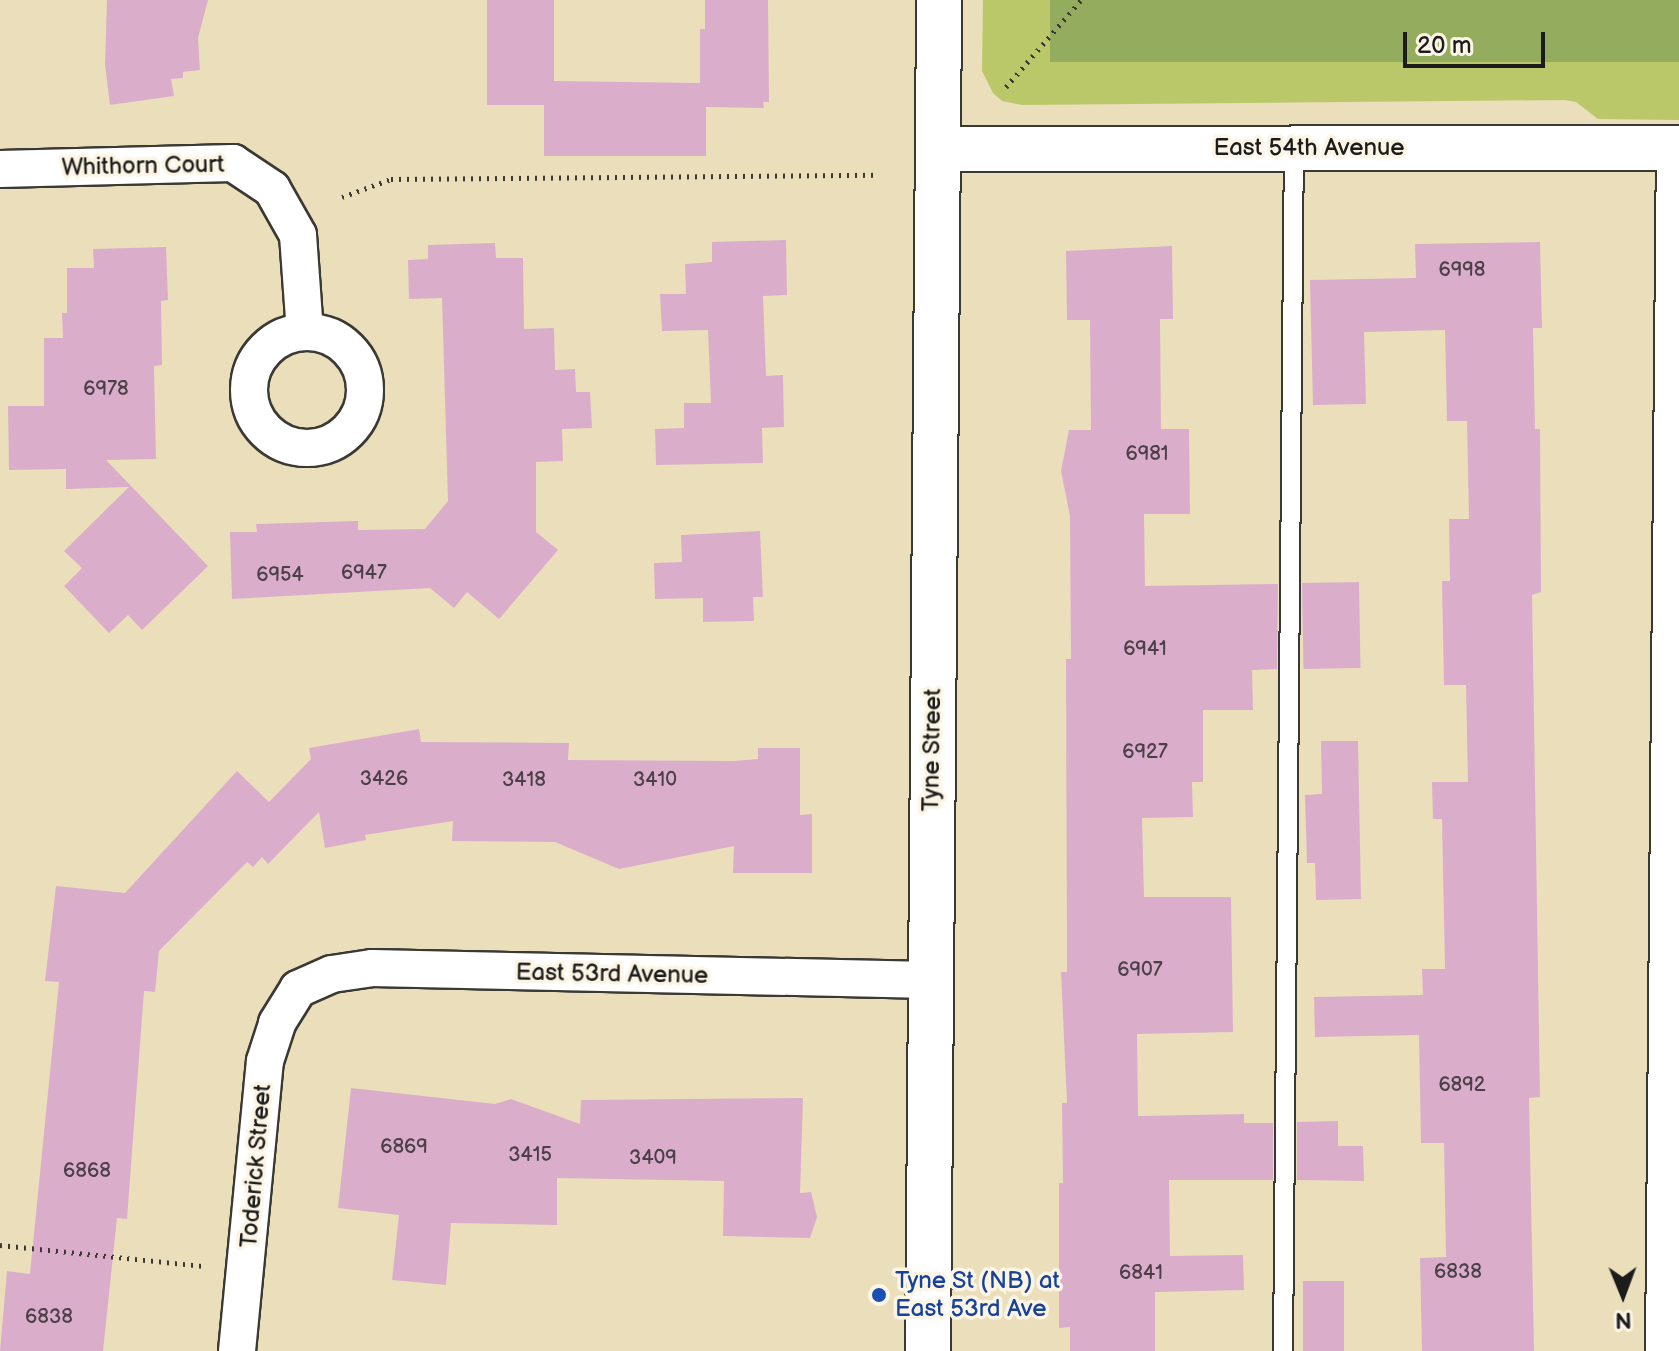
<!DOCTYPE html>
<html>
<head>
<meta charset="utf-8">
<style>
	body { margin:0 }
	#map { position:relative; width:1679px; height:1351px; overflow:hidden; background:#eadfba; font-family:"Balsamiq Sans",sans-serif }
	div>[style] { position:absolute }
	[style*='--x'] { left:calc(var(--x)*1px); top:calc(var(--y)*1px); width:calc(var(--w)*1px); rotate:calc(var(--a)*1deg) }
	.green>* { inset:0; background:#bac86a }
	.forest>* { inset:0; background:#93ac5e; transform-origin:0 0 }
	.building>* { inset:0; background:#daaecb; transform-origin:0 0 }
	.path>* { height:5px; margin-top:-2.5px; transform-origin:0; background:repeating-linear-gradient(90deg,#3b3934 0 2px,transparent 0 8px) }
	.roads { filter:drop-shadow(2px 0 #3b3934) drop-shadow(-2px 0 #3b3934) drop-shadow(0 2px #3b3934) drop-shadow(0 -2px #3b3934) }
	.lane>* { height:18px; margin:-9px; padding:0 9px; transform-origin:9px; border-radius:9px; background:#fff }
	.street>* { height:36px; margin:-18px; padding:0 18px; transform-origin:18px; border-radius:18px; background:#fff }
	.street>.ring { margin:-18px; padding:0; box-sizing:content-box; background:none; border:36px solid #fff; border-radius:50% }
	.secondary>* { height:44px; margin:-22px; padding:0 22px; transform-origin:22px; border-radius:22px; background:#fff }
	.dots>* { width:22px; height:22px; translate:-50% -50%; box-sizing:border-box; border:4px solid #fcf5e5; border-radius:50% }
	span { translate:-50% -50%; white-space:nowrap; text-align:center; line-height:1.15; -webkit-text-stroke:7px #fcf5e5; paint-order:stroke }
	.number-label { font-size:20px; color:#4c4048 }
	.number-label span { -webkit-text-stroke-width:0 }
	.street-label { font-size:24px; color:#1c1c1c }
	.transit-label { font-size:24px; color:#164399 }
	.left { translate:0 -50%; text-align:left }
	.north { position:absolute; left:1583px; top:1255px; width:80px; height:80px; -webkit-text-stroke:6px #fcf5e5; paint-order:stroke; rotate:179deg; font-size:22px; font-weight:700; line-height:32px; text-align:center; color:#1c1c1c }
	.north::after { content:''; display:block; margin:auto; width:28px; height:36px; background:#1c1c1c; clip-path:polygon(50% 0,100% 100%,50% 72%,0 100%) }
	.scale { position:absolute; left:1403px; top:32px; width:142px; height:36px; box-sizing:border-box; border:4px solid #1c1c1c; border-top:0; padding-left:10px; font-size:24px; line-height:28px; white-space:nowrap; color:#1c1c1c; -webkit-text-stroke:6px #fcf5e5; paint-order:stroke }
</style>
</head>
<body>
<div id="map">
	<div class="green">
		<div style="clip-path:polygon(983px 0,1679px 0,1679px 120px,1598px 119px,1576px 102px,1565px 100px,1022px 105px,1002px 101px,993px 93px,982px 71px)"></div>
	</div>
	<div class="forest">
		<div style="left:1050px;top:0;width:629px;height:62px"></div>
	</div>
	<div class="building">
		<div style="clip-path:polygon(107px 0,208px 0,198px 38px,200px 70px,183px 72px,183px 78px,171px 79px,174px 96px,110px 105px,105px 65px)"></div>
		<div style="clip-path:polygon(487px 0,554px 0,554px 81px,700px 83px,700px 29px,705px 29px,705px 0,768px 0,769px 102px,763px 102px,764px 108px,706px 107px,706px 156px,544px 156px,544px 105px,487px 105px)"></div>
		<div style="clip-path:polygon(786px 240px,787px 295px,763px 296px,766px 376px,783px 375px,784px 427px,762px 428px,763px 463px,656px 465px,655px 429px,684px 428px,684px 403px,711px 403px,708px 330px,662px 331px,660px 294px,686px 294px,685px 264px,712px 262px,712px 242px)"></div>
		<div style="clip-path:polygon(1540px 242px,1542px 328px,1533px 328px,1535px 429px,1540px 429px,1541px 592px,1532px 595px,1540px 1097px,1529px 1098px,1534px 1351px,1422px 1351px,1420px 1258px,1446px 1257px,1444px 1143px,1421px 1143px,1419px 1035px,1315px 1037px,1314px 997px,1423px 995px,1422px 969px,1445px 969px,1442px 819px,1433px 819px,1432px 782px,1468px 782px,1466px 685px,1444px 685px,1442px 581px,1450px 581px,1449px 519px,1469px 519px,1467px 421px,1447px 421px,1445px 330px,1364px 332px,1366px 404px,1313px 405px,1310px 280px,1416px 278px,1415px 244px)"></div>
		<div style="clip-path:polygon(495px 243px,496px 258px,523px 258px,524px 329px,554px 328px,555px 370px,575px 369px,576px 392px,590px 392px,592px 428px,562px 429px,563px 461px,536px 462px,536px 532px,558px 550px,499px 619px,467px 592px,454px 608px,430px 588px,232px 599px,230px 532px,257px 532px,256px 524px,358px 521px,358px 530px,425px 529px,448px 501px,442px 298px,409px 299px,408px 260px,428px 259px,428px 245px)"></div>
		<div style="clip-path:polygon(1172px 246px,1173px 319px,1160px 319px,1161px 429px,1189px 429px,1190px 514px,1144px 514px,1145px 586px,1278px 584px,1277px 669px,1252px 670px,1253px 710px,1203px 710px,1203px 782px,1192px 782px,1193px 817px,1142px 818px,1144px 897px,1231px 897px,1233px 1032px,1137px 1034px,1138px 1116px,1244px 1114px,1244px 1123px,1273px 1123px,1273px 1180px,1169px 1180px,1170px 1256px,1243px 1255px,1244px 1290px,1155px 1292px,1155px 1351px,1070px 1351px,1070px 1327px,1059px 1328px,1059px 1183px,1063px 1183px,1062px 1103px,1067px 1103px,1061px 972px,1067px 972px,1066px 659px,1071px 659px,1070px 516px,1061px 471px,1069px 430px,1091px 430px,1090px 320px,1067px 320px,1066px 251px)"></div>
		<div style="clip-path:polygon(166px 247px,168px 300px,161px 301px,162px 365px,154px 366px,156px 459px,106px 460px,208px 566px,142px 630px,128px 615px,109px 633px,64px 586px,82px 568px,64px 551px,129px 487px,66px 489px,66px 469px,9px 470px,8px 406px,44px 406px,44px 338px,63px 338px,62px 313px,67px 313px,67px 268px,94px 268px,93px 249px)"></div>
		<div style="clip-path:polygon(760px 531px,763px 597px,753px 597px,754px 621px,703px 622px,703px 598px,655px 599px,654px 563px,682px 562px,681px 535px)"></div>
		<div style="left:1359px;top:582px;width:86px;height:57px;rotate:89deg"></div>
		<div style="clip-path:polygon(419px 729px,421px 742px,569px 743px,568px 760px,734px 761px,758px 759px,758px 748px,800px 748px,800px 815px,812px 814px,812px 873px,733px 873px,734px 846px,619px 869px,555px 842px,452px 841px,453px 821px,365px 835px,366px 840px,325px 848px,319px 812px,268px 864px,262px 857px,253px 867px,247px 862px,159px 951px,155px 992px,144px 991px,127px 1219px,117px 1218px,103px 1351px,0 1351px,7px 1271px,30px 1274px,59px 982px,45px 981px,56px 886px,125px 893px,237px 771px,269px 802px,311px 759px,309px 748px)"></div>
		<div style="clip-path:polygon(1321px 741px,1358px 741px,1361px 899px,1316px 900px,1315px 863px,1307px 863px,1305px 795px,1322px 794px)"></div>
		<div style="clip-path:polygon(351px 1088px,495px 1104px,511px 1099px,580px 1124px,581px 1100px,803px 1098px,800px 1193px,811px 1192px,817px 1217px,810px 1238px,723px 1236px,724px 1181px,557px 1178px,557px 1225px,451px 1223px,446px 1285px,392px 1280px,399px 1215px,338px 1208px)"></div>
		<div style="clip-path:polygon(1338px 1121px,1338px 1146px,1363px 1146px,1364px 1181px,1297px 1180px,1297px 1122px)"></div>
		<div style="left:1303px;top:1281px;width:41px;height:70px"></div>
	</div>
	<div class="path">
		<div style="--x:1006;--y:87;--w:115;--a:-49.2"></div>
		<div style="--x:342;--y:197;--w:52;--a:-20.2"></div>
		<div style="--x:391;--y:179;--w:486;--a:-0.5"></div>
		<div style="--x:0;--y:1245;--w:203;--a:5.9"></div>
	</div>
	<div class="roads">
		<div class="lane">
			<div style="--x:1283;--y:1351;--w:1203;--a:-89.48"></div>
		</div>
		<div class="street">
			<div style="--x:0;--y:169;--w:233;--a:-1.5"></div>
			<div style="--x:233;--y:163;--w:47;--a:33.7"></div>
			<div style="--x:272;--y:189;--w:53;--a:60.5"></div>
			<div style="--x:298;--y:235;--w:97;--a:85.9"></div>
			<div class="ring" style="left:249px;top:332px;width:80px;height:80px"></div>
			<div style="--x:237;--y:1351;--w:291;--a:-84.5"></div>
			<div style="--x:265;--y:1061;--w:40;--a:-72"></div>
			<div style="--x:277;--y:1023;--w:40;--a:-58"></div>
			<div style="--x:298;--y:989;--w:37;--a:-24"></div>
			<div style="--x:332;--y:974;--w:40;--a:-8.5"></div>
			<div style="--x:372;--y:968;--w:558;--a:1.23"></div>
			<div style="--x:1664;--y:1351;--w:1203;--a:-89.48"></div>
		</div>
		<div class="secondary">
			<div style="--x:938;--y:149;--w:741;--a:-0.08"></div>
			<div style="--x:928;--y:1351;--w:1351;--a:-89.53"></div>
		</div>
	</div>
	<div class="dots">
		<div style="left:879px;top:1295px;background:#1a4fb4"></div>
	</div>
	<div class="number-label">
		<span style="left:1462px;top:270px">6998</span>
		<span style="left:106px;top:389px">6978</span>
		<span style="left:1147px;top:454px">6981</span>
		<span style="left:364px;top:573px">6947</span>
		<span style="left:280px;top:575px">6954</span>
		<span style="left:1145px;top:649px">6941</span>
		<span style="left:1145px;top:752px">6927</span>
		<span style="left:384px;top:779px">3426</span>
		<span style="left:524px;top:780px">3418</span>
		<span style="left:655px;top:780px">3410</span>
		<span style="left:1140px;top:970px">6907</span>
		<span style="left:1462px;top:1085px">6892</span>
		<span style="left:404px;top:1147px">6869</span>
		<span style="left:530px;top:1155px">3415</span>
		<span style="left:653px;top:1158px">3409</span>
		<span style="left:87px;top:1171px">6868</span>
		<span style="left:1458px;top:1272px">6838</span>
		<span style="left:1141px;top:1273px">6841</span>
		<span style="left:49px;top:1317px">6838</span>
	</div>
	<div class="street-label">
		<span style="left:1309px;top:148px">East 54th Avenue</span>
		<span style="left:143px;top:166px;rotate:-1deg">Whithorn Court</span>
		<span style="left:932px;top:750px;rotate:-89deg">Tyne Street</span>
		<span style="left:612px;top:974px;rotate:1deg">East 53rd Avenue</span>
		<span style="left:256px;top:1166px;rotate:-85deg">Toderick Street</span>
	</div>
	<div class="transit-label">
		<span class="left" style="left:895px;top:1295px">Tyne St (NB) at<br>East 53rd Ave</span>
	</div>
	<div class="north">N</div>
	<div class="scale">20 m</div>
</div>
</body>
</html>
